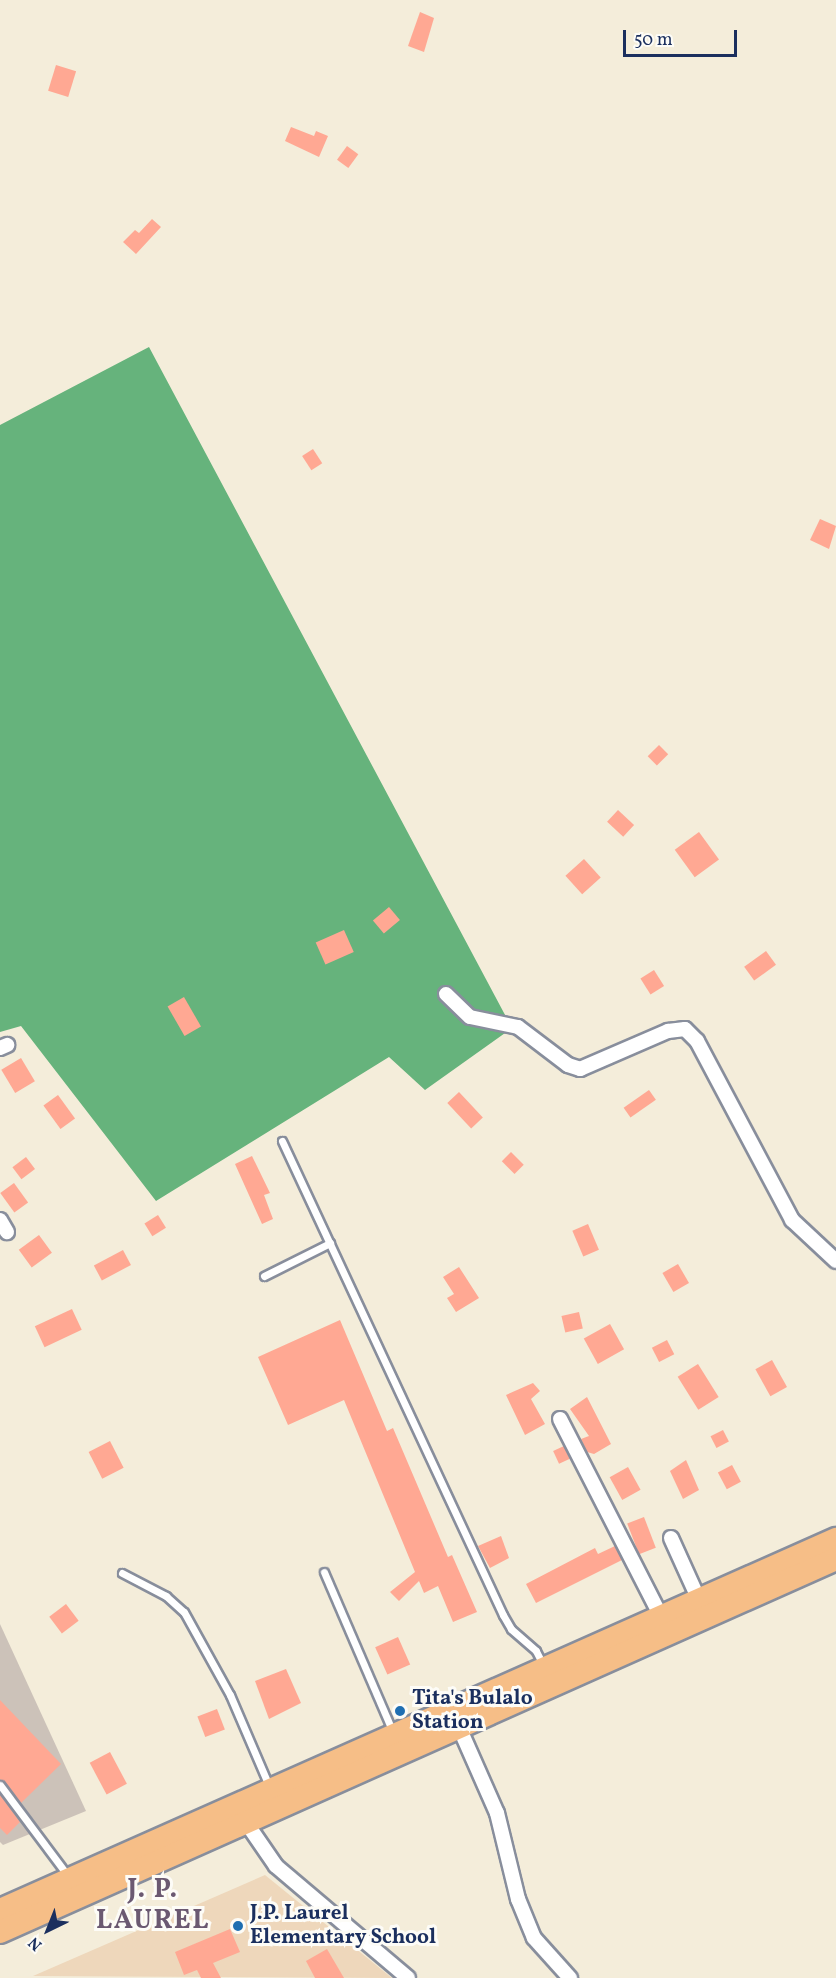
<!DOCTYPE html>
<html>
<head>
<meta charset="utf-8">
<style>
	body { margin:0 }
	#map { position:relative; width:836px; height:1978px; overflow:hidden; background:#f4edda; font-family:Vollkorn,serif }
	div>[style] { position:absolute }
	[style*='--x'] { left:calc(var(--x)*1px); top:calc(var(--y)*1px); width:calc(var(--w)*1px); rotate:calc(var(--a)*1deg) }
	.built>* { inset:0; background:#eed7bb }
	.industrial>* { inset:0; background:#ccc2b9 }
	.forest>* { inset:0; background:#66b37c }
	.building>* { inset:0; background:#ffa893; transform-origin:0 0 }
	.roads { filter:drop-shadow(2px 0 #888e9c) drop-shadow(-2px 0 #888e9c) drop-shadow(0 2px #888e9c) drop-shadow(0 -2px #888e9c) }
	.service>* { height:7px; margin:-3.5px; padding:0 3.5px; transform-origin:3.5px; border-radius:3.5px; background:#fff }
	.minor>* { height:14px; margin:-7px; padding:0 7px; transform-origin:7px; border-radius:7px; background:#fff }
	.trunk>* { height:22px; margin:-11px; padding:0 11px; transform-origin:11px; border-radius:11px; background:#f6be87 }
	.dots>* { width:16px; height:16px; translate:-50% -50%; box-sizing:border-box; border:3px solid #fdfcf7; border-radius:50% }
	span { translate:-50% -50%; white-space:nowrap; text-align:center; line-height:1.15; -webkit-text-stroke:6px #fdfcf7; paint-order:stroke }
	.poi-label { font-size:21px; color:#1b2f5e; font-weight:700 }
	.left { translate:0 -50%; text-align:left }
	.district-label { font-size:27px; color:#6b5971; font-weight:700; letter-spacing:1.5px }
	.north { position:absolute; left:18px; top:1900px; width:60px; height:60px; -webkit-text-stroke:4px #fdfcf7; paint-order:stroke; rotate:223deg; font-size:16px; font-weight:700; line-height:24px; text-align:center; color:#1b2f5e }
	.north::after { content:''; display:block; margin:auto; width:21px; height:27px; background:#1b2f5e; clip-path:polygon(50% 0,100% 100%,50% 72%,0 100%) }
	.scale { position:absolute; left:623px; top:30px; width:114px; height:27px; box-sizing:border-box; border:3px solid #1b2f5e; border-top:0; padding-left:8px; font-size:18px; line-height:21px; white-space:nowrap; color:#1b2f5e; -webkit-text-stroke:4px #fdfcf7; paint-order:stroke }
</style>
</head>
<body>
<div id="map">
	<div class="built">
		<div style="clip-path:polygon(265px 1875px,392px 1978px,33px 1976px)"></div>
	</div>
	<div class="industrial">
		<div style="clip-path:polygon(0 1624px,86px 1811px,3px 1845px,0 1842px)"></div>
	</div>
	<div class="forest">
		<div style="clip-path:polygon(149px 347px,512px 1028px,425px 1090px,389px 1057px,156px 1201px,21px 1026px,0 1032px,0 425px)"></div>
	</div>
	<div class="building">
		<div style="clip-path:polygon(420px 12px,434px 18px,424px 52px,408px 46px)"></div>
		<div style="left:56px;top:65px;width:21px;height:27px;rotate:17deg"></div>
		<div style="clip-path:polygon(291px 127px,314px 136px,316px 131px,328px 136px,319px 157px,285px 141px)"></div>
		<div style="left:347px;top:146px;width:14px;height:17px;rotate:36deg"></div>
		<div style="clip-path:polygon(152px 219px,161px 227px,136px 254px,123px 242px,135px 230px,139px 233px)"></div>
		<div style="left:313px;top:449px;width:17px;height:13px;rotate:57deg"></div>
		<div style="clip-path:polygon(820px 519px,836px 526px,829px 549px,810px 540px)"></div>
		<div style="left:659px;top:745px;width:13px;height:16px;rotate:45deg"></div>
		<div style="left:618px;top:810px;width:22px;height:16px;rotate:43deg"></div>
		<div style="left:699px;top:832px;width:34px;height:30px;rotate:54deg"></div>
		<div style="left:584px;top:859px;width:25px;height:25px;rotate:48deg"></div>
		<div style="left:389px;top:907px;width:17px;height:21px;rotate:50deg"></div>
		<div style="left:344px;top:930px;width:24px;height:31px;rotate:66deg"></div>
		<div style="left:766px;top:951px;width:17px;height:27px;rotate:54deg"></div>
		<div style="left:654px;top:970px;width:19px;height:16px;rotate:58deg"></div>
		<div style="left:184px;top:997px;width:34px;height:19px;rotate:60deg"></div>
		<div style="left:21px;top:1058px;width:27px;height:23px;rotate:59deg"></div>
		<div style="left:649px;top:1090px;width:12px;height:31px;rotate:55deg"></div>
		<div style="left:459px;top:1092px;width:35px;height:16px;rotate:47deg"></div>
		<div style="left:58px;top:1095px;width:29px;height:18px;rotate:54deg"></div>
		<div style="left:511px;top:1152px;width:18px;height:13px;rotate:45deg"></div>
		<div style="clip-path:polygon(252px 1156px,270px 1193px,264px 1195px,273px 1219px,262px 1224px,235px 1164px)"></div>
		<div style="left:26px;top:1157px;width:15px;height:17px;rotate:53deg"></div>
		<div style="left:14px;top:1183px;width:24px;height:17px;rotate:54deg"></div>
		<div style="left:158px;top:1215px;width:15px;height:16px;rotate:58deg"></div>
		<div style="left:588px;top:1224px;width:28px;height:17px;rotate:67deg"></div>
		<div style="left:39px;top:1235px;width:22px;height:25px;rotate:54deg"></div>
		<div style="left:123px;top:1250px;width:17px;height:33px;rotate:62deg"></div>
		<div style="left:678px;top:1264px;width:22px;height:18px;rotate:60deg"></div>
		<div style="clip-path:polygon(459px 1267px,479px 1298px,456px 1312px,447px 1298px,454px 1294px,443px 1277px)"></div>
		<div style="left:72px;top:1309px;width:23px;height:41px;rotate:65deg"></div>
		<div style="left:579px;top:1312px;width:17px;height:18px;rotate:77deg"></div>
		<div style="clip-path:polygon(340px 1320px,387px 1431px,393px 1428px,448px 1557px,452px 1555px,477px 1612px,453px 1622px,438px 1586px,424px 1593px,419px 1581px,399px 1601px,390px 1592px,415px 1572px,344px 1400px,288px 1425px,258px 1357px)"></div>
		<div style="left:610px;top:1324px;width:29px;height:30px;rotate:61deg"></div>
		<div style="left:667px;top:1340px;width:16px;height:17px;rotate:63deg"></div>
		<div style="left:772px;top:1360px;width:31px;height:19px;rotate:61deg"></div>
		<div style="left:698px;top:1364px;width:39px;height:24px;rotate:58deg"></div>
		<div style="clip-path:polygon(533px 1383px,540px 1391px,531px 1399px,545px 1424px,525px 1435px,506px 1395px)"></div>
		<div style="clip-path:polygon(587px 1397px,611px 1444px,594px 1454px,587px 1452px,581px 1439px,589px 1436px,570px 1409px)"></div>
		<div style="left:723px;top:1430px;width:13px;height:14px;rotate:63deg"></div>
		<div style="left:110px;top:1441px;width:30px;height:24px;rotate:63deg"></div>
		<div style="left:564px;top:1446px;width:14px;height:12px;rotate:65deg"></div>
		<div style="clip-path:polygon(686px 1460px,699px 1490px,683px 1499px,670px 1471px)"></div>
		<div style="left:732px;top:1465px;width:19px;height:16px;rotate:62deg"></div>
		<div style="left:628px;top:1467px;width:26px;height:21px;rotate:61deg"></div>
		<div style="left:644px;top:1517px;width:33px;height:18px;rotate:69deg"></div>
		<div style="clip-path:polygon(501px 1536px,509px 1558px,490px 1568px,478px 1546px)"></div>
		<div style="clip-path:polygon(615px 1546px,622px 1560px,536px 1603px,526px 1584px,595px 1548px,598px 1554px)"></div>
		<div style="left:66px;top:1604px;width:21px;height:21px;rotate:53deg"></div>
		<div style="left:398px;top:1637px;width:30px;height:25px;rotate:66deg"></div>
		<div style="clip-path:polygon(286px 1669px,301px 1703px,269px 1719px,255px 1681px)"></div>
		<div style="clip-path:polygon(0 1700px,61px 1764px,21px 1803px,0 1779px)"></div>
		<div style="left:217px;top:1709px;width:22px;height:21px;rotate:69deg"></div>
		<div style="left:110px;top:1752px;width:36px;height:23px;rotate:62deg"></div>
		<div style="clip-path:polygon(0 1794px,20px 1822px,7px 1835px,0 1828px)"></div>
		<div style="clip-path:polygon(230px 1929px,240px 1952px,213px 1963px,221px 1978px,201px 1978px,197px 1970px,184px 1975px,175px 1952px)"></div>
		<div style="clip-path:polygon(327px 1949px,344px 1978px,315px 1978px,306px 1961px)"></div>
	</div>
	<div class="roads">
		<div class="service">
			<div style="--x:282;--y:1141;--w:523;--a:65"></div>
			<div style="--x:503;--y:1615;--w:16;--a:60"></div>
			<div style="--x:511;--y:1629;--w:33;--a:41"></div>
			<div style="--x:536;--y:1651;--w:16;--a:63"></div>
			<div style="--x:264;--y:1276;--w:74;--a:-26.6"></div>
			<div style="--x:324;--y:1572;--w:174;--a:66.7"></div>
			<div style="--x:122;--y:1573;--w:50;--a:27.6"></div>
			<div style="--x:166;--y:1596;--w:24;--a:42"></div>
			<div style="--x:184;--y:1612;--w:95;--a:61"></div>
			<div style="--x:230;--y:1695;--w:99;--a:66.8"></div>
			<div style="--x:0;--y:1785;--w:114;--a:53.2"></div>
		</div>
		<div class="minor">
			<div style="--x:446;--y:994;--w:33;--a:44"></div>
			<div style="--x:470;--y:1017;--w:49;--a:11.8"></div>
			<div style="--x:518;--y:1027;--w:63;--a:37.2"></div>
			<div style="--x:568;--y:1065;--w:13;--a:18"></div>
			<div style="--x:580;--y:1069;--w:96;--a:-23.4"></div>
			<div style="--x:668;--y:1031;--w:17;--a:-7"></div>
			<div style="--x:685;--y:1029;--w:17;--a:45"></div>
			<div style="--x:697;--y:1041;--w:203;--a:62"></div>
			<div style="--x:792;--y:1220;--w:60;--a:43"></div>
			<div style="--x:0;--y:1048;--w:8;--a:-23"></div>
			<div style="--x:0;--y:1220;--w:14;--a:60"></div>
			<div style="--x:560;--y:1419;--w:221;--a:62.9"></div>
			<div style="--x:671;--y:1538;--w:68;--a:65.7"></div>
			<div style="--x:459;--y:1727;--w:94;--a:66.2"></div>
			<div style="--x:497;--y:1813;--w:89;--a:76.3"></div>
			<div style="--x:518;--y:1899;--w:42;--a:67.7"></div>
			<div style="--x:534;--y:1938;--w:54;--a:48"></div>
			<div style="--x:243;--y:1818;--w:58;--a:55.5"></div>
			<div style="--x:276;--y:1866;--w:173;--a:40.3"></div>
		</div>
		<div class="trunk">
			<div style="--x:0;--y:1910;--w:915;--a:-23.93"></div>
			<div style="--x:0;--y:1932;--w:915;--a:-24.05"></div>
		</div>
	</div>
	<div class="dots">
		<div style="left:400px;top:1711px;background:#1f6fb2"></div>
		<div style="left:238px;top:1926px;background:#1f6fb2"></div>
	</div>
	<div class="poi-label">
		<span class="left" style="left:412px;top:1711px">Tita's Bulalo<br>Station</span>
		<span class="left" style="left:250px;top:1926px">J.P. Laurel<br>Elementary School</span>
	</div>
	<div class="district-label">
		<span style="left:153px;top:1906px">J. P.<br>LAUREL</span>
	</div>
	<div class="north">N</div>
	<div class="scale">50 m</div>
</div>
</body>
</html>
